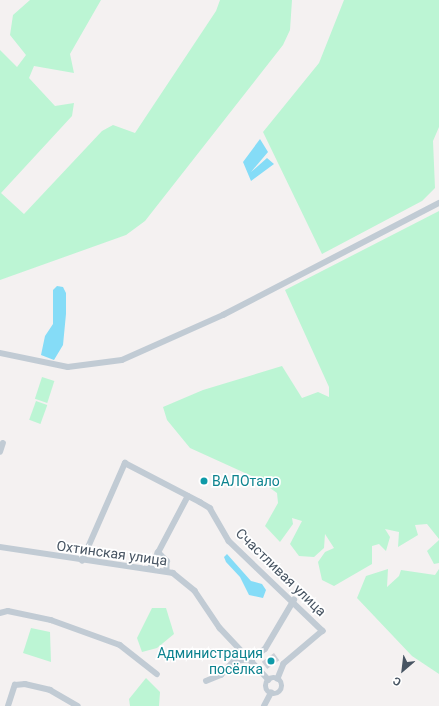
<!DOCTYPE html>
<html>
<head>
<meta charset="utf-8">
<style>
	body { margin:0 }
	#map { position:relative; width:439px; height:706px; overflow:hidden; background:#f4f1f1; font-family:Roboto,sans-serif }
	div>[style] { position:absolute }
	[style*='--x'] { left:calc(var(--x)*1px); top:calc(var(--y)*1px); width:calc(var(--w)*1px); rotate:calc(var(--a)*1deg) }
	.green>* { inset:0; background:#bcf5d4; transform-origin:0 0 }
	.water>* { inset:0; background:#85dcf7 }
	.building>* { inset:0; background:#cdd0d7; transform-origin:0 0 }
	.minor>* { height:5.5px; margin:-2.75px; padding:0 2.75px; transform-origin:2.75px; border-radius:2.75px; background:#c1cbd4 }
	.minor>.ring { margin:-2.75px; padding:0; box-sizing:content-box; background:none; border:5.5px solid #c1cbd4; border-radius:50% }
	.dots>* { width:11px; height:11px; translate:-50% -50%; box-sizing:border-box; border:2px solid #fff; border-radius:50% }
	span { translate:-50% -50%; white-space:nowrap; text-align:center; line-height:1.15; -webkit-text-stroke:3.5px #fff; paint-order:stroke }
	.culture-label { font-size:14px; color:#0d838f }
	.left { translate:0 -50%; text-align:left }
	.right { translate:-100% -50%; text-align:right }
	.street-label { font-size:14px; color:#475462 }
	.north { position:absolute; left:383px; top:650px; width:40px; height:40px; -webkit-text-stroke:3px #fff; paint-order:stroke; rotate:208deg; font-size:11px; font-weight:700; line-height:16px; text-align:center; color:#475462 }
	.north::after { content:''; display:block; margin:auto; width:14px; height:18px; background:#475462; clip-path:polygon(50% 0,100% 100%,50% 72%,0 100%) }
</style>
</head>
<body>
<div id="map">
	<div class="green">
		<div style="clip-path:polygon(30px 0,101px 0,70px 54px,74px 73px,34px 66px,29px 78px,55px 106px,74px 103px,72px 116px,1px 193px,24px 214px,102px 131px,113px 125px,135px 133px,216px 11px,220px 0,292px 0,290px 30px,283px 45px,145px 221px,126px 235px,0 280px,0 50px,17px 67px,26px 55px,10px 35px,13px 15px)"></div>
		<div style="clip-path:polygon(344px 0,439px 0,439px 127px,433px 141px,435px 188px,422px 201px,322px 254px,263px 132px,319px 63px)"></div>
		<div style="clip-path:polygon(439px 211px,439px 539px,427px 524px,415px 525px,418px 535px,398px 547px,399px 532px,385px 529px,390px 537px,386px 551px,379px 544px,372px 546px,372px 564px,334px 586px,322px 580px,318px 562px,325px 552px,334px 548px,325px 534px,324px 548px,314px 557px,299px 556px,290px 544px,302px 521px,292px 518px,293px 524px,280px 542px,265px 526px,278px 503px,277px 493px,256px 478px,190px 448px,167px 420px,163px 407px,203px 390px,282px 366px,302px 398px,318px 392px,329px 397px,329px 387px,285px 290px)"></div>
		<div style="left:42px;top:377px;width:13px;height:23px;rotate:18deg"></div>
		<div style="left:36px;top:401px;width:12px;height:20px;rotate:20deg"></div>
		<div style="clip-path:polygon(439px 540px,439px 563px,434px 564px,427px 551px)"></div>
		<div style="clip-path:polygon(388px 569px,387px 587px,399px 576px,401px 570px,435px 575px,439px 569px,439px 674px,412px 656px,357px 598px,366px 576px)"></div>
		<div style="clip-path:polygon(152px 608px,166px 608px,174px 634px,157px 648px,142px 652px,137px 638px)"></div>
		<div style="clip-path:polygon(31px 628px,50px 632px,51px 662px,23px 653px)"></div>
		<div style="clip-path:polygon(146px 678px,160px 692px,159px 706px,130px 706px,129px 699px)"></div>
	</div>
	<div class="water">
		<div style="clip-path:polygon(260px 139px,268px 152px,251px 172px,267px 158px,274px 164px,251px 181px,243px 162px)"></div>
		<div style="clip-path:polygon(57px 286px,63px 287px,66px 293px,66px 314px,63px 345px,54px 360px,41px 355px,45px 336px,53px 324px,53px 290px)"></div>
		<div style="clip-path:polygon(227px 554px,251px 581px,262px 584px,266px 590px,263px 598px,249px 595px,240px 577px,226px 562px,224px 557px)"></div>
	</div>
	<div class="building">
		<div style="left:274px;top:653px;width:9px;height:15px;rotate:54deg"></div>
	</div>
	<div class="minor">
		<div style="--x:0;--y:353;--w:69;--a:11.6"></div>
		<div style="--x:68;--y:367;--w:54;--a:-7.4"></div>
		<div style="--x:122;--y:360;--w:111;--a:-24"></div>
		<div style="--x:223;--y:315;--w:243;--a:-27.4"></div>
		<div style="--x:0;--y:452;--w:9;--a:-72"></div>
		<div style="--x:0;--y:547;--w:175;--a:8.5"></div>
		<div style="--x:173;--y:573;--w:28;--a:39"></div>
		<div style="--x:195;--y:591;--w:45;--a:56"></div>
		<div style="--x:220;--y:628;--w:71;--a:46.7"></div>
		<div style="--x:158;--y:552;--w:13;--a:45"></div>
		<div style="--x:167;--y:561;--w:9;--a:90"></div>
		<div style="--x:82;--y:561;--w:107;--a:-66.3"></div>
		<div style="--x:125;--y:463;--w:85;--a:27.5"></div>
		<div style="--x:200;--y:502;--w:12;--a:31"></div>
		<div style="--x:210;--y:508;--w:38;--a:60"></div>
		<div style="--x:229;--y:541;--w:130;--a:43.8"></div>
		<div style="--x:323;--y:631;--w:51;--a:139.8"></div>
		<div style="--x:284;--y:664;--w:16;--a:112"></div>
		<div style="--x:150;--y:568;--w:81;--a:-62.2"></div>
		<div style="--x:0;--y:613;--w:8;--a:-14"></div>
		<div style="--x:8;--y:611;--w:44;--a:11.8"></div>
		<div style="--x:51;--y:620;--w:73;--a:19.9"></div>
		<div style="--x:120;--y:645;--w:47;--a:38.1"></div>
		<div class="ring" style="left:266px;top:678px;width:10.5px;height:10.5px"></div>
		<div style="--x:206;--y:681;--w:16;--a:-22"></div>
		<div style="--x:221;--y:675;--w:19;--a:-47"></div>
		<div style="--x:234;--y:661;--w:18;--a:-6"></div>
		<div style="--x:252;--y:659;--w:16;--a:-38"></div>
		<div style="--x:265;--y:649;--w:57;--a:-59.4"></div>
		<div style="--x:8;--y:706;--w:22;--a:-72"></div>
		<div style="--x:15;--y:685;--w:10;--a:-6"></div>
		<div style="--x:25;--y:684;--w:26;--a:13"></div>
		<div style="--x:50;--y:690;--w:32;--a:30"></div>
		<div style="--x:264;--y:706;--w:15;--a:-62"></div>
	</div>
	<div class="dots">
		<div style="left:204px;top:481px;background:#0f9aa8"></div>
		<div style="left:271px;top:661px;background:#0f9aa8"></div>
	</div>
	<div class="culture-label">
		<span class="left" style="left:212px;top:481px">ВАЛОтало</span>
		<span class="right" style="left:263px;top:661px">Администрация<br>посёлка</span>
	</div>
	<div class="street-label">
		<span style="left:112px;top:553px;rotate:8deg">Охтинская улица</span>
		<span style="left:281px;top:572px;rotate:44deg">Счастливая улица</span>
	</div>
	<div class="north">С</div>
</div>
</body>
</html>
